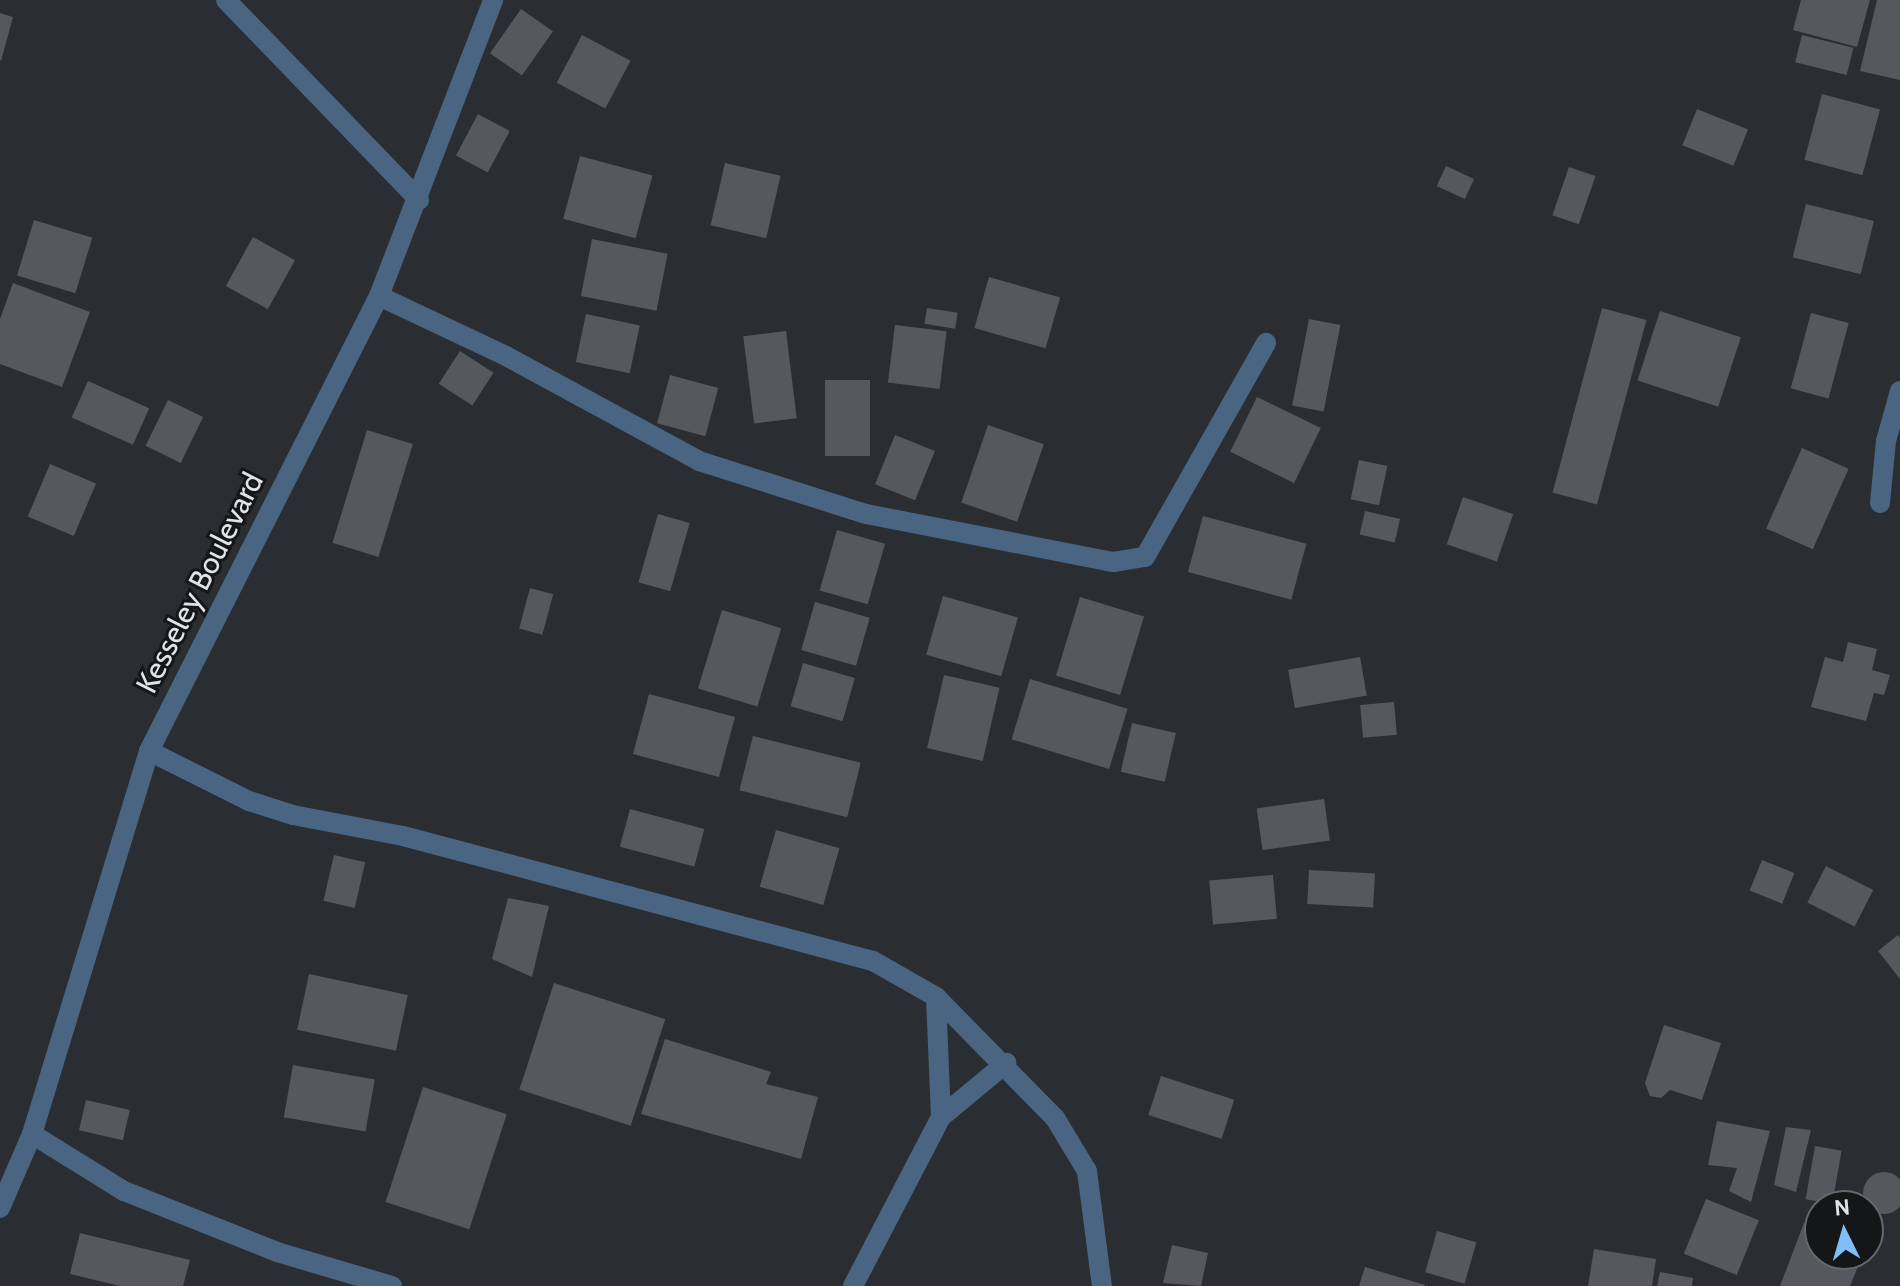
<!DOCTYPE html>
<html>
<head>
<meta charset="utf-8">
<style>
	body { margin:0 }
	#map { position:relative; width:1900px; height:1286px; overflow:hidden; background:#2a2e32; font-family:Cabin,sans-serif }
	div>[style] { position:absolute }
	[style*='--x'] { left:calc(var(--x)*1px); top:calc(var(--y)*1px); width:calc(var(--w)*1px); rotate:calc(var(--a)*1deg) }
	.building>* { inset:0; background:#55595d; transform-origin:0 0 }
	.round { border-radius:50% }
	.minor>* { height:20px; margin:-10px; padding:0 10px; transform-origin:10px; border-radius:10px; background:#496582 }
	span { translate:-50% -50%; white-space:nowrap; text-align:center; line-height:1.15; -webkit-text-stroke:6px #141618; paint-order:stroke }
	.street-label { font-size:30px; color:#e1e3e6 }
	.north { position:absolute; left:1804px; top:1190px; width:80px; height:80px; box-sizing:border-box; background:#141618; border:2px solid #66686a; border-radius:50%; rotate:355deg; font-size:22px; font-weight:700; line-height:32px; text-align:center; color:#e1e3e6 }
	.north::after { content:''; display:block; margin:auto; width:28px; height:36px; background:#80bdfa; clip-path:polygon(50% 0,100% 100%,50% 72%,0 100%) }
</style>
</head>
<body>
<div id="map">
	<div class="building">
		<div style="clip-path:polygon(1801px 0,1870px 0,1857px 47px,1793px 30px)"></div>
		<div style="clip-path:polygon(1877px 0,1900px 0,1900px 80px,1860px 71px)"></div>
		<div style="left:521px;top:9px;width:39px;height:54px;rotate:35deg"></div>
		<div style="clip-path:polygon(0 13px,13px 17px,1px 61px,0 60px)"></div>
		<div style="left:582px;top:35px;width:55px;height:54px;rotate:28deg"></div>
		<div style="left:1802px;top:35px;width:53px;height:28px;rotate:14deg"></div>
		<div style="left:1822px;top:94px;width:60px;height:68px;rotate:15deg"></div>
		<div style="left:1697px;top:109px;width:55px;height:39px;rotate:22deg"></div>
		<div style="left:478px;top:114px;width:36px;height:47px;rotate:28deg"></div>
		<div style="left:580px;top:156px;width:75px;height:65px;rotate:15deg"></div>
		<div style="left:725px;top:163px;width:57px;height:64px;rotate:13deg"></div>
		<div style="left:1446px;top:166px;width:31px;height:22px;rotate:25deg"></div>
		<div style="left:1569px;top:167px;width:28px;height:51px;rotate:19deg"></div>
		<div style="left:1806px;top:204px;width:70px;height:55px;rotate:14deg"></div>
		<div style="left:34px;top:220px;width:61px;height:58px;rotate:17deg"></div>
		<div style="left:253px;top:237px;width:48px;height:56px;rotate:29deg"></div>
		<div style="left:592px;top:239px;width:77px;height:58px;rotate:11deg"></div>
		<div style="left:989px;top:277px;width:74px;height:53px;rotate:16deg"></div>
		<div style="clip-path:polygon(13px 283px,90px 312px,62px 387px,0 364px,0 319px)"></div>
		<div style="left:927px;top:308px;width:31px;height:16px;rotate:9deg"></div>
		<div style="left:1602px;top:308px;width:46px;height:191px;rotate:15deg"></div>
		<div style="left:1660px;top:311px;width:85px;height:73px;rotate:18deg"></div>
		<div style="left:1811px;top:313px;width:39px;height:78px;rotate:15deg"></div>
		<div style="left:586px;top:314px;width:55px;height:49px;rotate:12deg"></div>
		<div style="left:1309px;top:319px;width:32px;height:88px;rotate:11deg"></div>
		<div style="left:895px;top:325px;width:52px;height:58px;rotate:7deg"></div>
		<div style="left:786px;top:331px;width:88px;height:43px;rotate:83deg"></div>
		<div style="left:460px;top:351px;width:40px;height:39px;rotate:33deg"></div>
		<div style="left:670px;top:375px;width:50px;height:50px;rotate:15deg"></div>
		<div style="left:825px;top:380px;width:45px;height:76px"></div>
		<div style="left:88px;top:381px;width:67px;height:40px;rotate:24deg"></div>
		<div style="left:1257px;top:397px;width:71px;height:61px;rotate:26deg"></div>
		<div style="left:168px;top:400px;width:39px;height:51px;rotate:26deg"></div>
		<div style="left:988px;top:425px;width:59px;height:82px;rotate:19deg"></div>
		<div style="left:367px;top:430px;width:48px;height:118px;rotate:17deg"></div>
		<div style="left:895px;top:435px;width:43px;height:53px;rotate:22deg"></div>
		<div style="left:1802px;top:448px;width:51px;height:88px;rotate:24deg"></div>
		<div style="left:1359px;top:460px;width:29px;height:40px;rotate:12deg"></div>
		<div style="left:50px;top:464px;width:50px;height:57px;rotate:23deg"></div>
		<div style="left:1463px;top:497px;width:53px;height:50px;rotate:19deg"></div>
		<div style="left:1365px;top:511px;width:36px;height:24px;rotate:13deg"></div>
		<div style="left:658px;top:514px;width:33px;height:71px;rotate:16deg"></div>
		<div style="left:1203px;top:516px;width:107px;height:58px;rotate:15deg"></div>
		<div style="left:837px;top:530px;width:50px;height:63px;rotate:16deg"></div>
		<div style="left:530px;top:588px;width:24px;height:42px;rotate:15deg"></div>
		<div style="left:943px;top:596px;width:78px;height:61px;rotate:16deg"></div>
		<div style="left:1080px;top:597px;width:67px;height:82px;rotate:17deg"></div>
		<div style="left:815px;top:602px;width:57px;height:50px;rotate:16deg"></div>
		<div style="left:722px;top:610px;width:62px;height:82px;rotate:17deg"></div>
		<div style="clip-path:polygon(1848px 642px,1877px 649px,1872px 670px,1890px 675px,1884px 695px,1874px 693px,1866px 721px,1811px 707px,1825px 657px,1843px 662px)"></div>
		<div style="left:1360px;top:657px;width:39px;height:73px;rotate:80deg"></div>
		<div style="left:803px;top:663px;width:54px;height:45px;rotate:16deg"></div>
		<div style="left:944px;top:675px;width:57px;height:75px;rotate:13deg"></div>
		<div style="left:1030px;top:679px;width:102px;height:63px;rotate:17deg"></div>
		<div style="left:649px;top:694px;width:89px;height:62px;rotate:15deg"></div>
		<div style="left:1394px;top:702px;width:33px;height:34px;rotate:85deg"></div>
		<div style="left:1132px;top:723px;width:45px;height:50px;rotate:13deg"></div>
		<div style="left:753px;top:736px;width:111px;height:56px;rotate:14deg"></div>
		<div style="left:1324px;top:799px;width:42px;height:68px;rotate:82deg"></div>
		<div style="left:630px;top:809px;width:77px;height:39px;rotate:15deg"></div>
		<div style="left:776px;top:830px;width:66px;height:59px;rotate:16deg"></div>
		<div style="left:334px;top:855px;width:32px;height:47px;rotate:13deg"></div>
		<div style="left:1762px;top:860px;width:35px;height:33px;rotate:22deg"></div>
		<div style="left:1826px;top:866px;width:53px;height:41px;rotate:27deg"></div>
		<div style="left:1309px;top:870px;width:66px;height:34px;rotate:3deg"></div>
		<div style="left:1273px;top:875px;width:44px;height:64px;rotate:85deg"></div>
		<div style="clip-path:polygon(508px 898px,549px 906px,532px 977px,492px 959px)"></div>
		<div style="clip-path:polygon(1898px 935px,1900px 938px,1900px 979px,1878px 951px)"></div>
		<div style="left:309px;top:974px;width:101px;height:57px;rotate:12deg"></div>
		<div style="left:554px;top:983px;width:117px;height:112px;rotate:18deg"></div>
		<div style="clip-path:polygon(1664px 1025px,1721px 1043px,1702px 1100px,1670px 1090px,1661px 1098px,1650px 1096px,1645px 1083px)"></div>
		<div style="clip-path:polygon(665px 1039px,771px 1072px,766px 1084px,818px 1097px,801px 1159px,641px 1114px)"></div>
		<div style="left:293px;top:1065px;width:83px;height:53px;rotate:10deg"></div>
		<div style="left:1161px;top:1076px;width:77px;height:41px;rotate:18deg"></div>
		<div style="left:423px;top:1087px;width:88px;height:121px;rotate:18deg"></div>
		<div style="left:86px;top:1100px;width:45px;height:31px;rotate:13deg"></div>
		<div style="clip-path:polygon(1717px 1121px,1770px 1131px,1751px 1202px,1729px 1191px,1737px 1168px,1708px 1165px)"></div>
		<div style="clip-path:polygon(1786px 1127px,1811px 1130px,1796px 1192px,1774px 1185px)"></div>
		<div style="left:1815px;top:1146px;width:27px;height:54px;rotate:10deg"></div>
		<div class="round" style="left:1863px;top:1172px;width:42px;height:42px"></div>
		<div style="left:1706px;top:1199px;width:57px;height:59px;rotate:22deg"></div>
		<div style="clip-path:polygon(1804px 1223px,1820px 1228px,1820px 1254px,1863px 1254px,1850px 1286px,1780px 1286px)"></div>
		<div style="left:1437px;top:1231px;width:41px;height:43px;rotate:16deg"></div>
		<div style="clip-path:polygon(80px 1233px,190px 1260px,183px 1286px,120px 1286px,70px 1274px)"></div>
		<div style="clip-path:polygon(1172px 1245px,1208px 1253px,1201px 1286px,1163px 1283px)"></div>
		<div style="clip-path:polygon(1594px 1249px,1656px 1259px,1652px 1286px,1588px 1286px)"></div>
		<div style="clip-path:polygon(1365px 1267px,1425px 1285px,1425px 1286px,1359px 1286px)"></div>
		<div style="clip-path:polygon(1660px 1272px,1693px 1278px,1692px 1286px,1657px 1286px)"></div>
	</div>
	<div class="minor">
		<div style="--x:226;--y:0;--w:278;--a:46"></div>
		<div style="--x:379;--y:296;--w:140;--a:25.3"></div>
		<div style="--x:506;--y:356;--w:220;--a:28.5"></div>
		<div style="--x:699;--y:461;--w:175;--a:17.6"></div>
		<div style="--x:866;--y:514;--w:252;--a:11"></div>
		<div style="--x:1113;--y:562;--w:32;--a:-9"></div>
		<div style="--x:1145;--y:557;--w:246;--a:-60.5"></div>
		<div style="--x:1880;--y:503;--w:62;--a:-84.5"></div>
		<div style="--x:1886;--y:441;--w:52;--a:-74.4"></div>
		<div style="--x:149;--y:751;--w:112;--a:26.6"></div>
		<div style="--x:249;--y:801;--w:46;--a:17.7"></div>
		<div style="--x:293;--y:815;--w:112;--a:10.8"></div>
		<div style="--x:403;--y:836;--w:486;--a:14.9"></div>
		<div style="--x:873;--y:961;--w:73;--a:29.7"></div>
		<div style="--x:936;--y:997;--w:170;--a:45.5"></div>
		<div style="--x:1055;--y:1118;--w:62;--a:58.9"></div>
		<div style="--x:1087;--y:1171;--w:116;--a:82.6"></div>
		<div style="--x:941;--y:1117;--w:85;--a:-39.7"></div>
		<div style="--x:32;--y:1134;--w:108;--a:31.8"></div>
		<div style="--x:124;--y:1191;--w:165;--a:21.7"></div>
		<div style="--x:277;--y:1252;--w:120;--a:16.5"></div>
		<div style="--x:0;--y:1208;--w:81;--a:-66.6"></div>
		<div style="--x:32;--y:1134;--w:400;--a:-73"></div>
		<div style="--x:149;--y:751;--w:510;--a:-63.18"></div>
		<div style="--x:379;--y:296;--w:317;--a:-68.9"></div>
		<div style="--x:853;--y:1286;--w:191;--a:-62.5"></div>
		<div style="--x:941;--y:1117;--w:120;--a:-92.4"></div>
	</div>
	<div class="street-label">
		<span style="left:200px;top:583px;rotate:-63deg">Kesseley Boulevard</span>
	</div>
	<div class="north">N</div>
</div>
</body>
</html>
